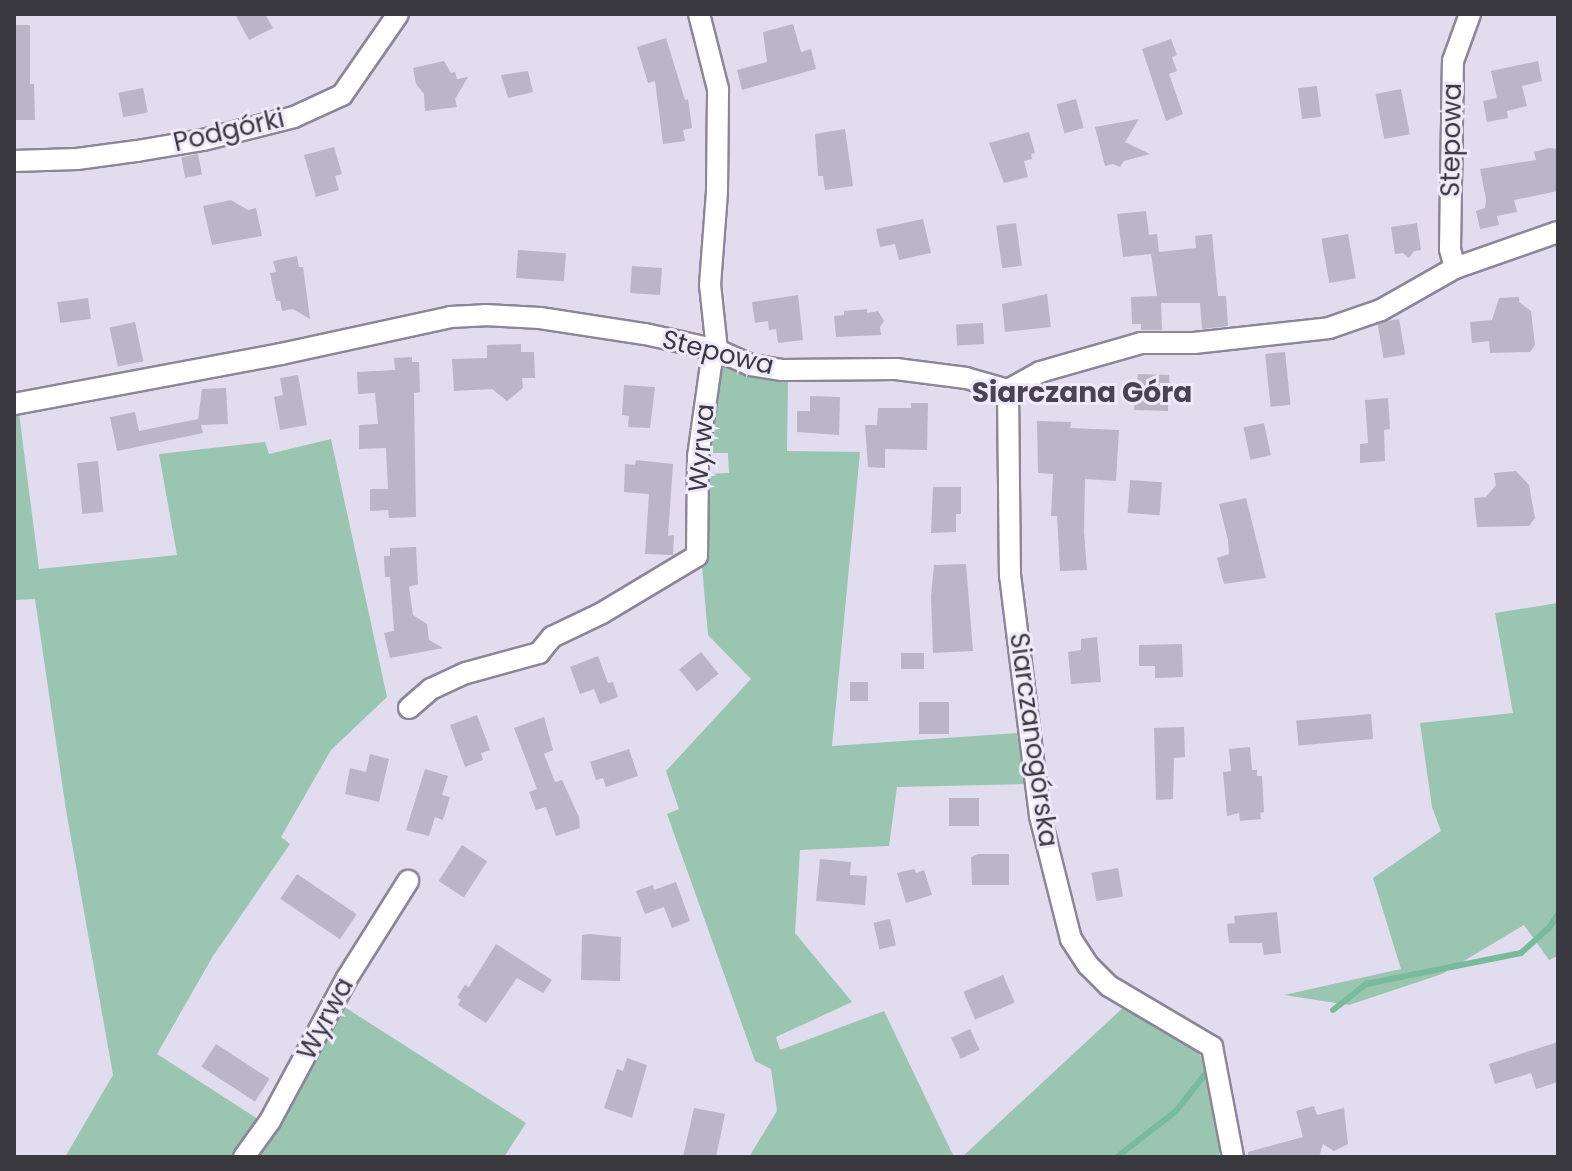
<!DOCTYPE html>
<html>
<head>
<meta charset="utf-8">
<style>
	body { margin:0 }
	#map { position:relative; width:1572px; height:1171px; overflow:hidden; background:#e2dcef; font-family:Poppins,sans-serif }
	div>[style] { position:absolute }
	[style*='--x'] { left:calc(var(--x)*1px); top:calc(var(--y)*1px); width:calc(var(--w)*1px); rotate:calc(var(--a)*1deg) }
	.green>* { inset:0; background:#9ac5b1 }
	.stream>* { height:6px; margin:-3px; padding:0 3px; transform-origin:3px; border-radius:3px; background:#77bb9c }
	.building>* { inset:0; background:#bbb5c8; transform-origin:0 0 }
	.roads { filter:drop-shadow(2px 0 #8c8698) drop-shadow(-2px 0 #8c8698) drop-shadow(0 2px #8c8698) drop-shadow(0 -2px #8c8698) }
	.street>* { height:20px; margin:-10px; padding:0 10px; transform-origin:10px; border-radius:10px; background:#fff }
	span { translate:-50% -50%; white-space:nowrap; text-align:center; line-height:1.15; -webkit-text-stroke:6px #efe9fc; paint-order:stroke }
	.street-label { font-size:26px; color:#3b3940 }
	.neighbourhood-label { font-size:28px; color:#494454; font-weight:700 }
	.frame { position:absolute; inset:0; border:16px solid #3b3940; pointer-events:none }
</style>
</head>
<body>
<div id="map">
	<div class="green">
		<div style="clip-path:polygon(719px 361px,788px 379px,787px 451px,860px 452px,832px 746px,1017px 733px,1025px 784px,897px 787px,889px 846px,800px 850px,795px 933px,852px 1002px,776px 1037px,780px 1050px,884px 1011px,954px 1157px,749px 1157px,777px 1111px,771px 1069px,755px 1061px,667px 814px,679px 809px,666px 771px,751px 679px,708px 635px,702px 566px,704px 474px,729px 473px,728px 453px,708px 453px)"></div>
		<div style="clip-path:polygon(19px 413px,39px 569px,177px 555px,159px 454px,265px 442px,269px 454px,331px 439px,387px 697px,331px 750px,281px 837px,290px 844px,213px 956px,157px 1054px,264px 1123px,239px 1157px,65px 1157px,113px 1075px,66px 810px,35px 599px,14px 600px,14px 414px)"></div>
		<div style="clip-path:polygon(1558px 603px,1558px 956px,1549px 960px,1524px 925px,1442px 974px,1349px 1005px,1284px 995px,1401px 969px,1373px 878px,1441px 831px,1432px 807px,1420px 723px,1513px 713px,1495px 613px)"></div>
		<div style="clip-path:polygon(1127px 1004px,1188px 1039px,1201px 1057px,1219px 1122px,1219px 1157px,962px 1157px)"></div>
		<div style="clip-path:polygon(343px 1006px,526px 1123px,504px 1157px,252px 1157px)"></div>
	</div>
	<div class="stream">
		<div style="--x:1333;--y:1010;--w:42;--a:-38.2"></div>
		<div style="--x:1366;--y:984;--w:158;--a:-11.3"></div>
		<div style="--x:1521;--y:953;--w:38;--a:-42"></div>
		<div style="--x:1549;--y:928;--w:17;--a:-57"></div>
		<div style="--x:1117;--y:1157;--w:75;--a:-37.9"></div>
		<div style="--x:1176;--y:1111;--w:55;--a:-51.7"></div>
	</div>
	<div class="building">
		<div style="clip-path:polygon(235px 14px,265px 14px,273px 28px,249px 40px)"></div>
		<div style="clip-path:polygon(793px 24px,801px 52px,811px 49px,816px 69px,742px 90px,737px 70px,767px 62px,763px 32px)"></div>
		<div style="clip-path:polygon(14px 25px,30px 25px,30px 84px,34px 84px,35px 120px,14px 120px)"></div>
		<div style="clip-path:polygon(666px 38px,685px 100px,688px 99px,692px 128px,683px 130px,685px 141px,663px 144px,655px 81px,648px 83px,637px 47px)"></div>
		<div style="clip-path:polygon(1171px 39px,1177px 55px,1172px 57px,1177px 71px,1169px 74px,1183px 114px,1166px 121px,1142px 49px)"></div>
		<div style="clip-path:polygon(444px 61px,451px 73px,455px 72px,457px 79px,468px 77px,455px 99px,457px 107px,425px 111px,424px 94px,416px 84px,413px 68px)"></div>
		<div style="clip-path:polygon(1538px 61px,1542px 81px,1522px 86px,1527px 106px,1507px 111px,1508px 118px,1487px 122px,1483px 101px,1497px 98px,1491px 71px)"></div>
		<div style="clip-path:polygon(528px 71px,533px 92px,508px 98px,501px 75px)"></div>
		<div style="left:1317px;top:86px;width:31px;height:19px;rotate:83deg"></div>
		<div style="left:143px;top:88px;width:25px;height:25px;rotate:79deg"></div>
		<div style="left:1401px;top:89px;width:46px;height:26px;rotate:79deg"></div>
		<div style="left:1076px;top:99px;width:30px;height:20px;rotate:75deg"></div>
		<div style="clip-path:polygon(1139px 119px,1125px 142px,1150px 154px,1124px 161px,1120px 167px,1113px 164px,1105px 166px,1095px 127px)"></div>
		<div style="clip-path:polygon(845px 129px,853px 186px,825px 190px,823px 176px,818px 176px,815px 134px)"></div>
		<div style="clip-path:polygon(1029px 132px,1035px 153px,1031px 154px,1032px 159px,1024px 161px,1028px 177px,1004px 183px,989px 143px)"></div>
		<div style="clip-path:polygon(334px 147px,342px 174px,335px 176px,339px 190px,316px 197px,304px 155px)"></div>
		<div style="clip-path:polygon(1549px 148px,1558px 149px,1558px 191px,1514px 200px,1517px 212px,1497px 216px,1499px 225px,1480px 229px,1476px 211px,1485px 208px,1486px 199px,1480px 169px,1536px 160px,1534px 152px)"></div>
		<div style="left:198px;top:154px;width:21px;height:17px;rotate:79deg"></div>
		<div style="clip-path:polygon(231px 200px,248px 210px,256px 208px,262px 236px,212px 245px,203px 206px)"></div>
		<div style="clip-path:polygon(1146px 211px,1149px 235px,1157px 234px,1159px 252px,1196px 248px,1195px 236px,1212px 234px,1218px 296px,1226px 296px,1228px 326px,1202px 329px,1200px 303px,1161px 303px,1162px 330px,1141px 330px,1141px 324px,1132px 324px,1131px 297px,1157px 296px,1151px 254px,1123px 257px,1117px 214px)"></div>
		<div style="clip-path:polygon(923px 219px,931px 253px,899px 260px,895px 244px,880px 247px,876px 229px)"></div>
		<div style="left:1016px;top:223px;width:43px;height:20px;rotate:82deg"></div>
		<div style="clip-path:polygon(1417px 223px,1421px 250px,1414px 251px,1409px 258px,1403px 253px,1395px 254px,1391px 227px)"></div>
		<div style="left:1348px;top:234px;width:45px;height:27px;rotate:80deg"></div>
		<div style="left:518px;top:250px;width:48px;height:28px;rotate:4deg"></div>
		<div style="clip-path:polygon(297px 256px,299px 267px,303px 267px,310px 319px,293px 309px,282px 311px,280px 301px,276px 301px,270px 273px,276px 272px,273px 261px)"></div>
		<div style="left:632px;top:266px;width:30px;height:27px;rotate:4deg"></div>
		<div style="clip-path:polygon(1047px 294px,1051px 327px,1005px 332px,1002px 304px)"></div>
		<div style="clip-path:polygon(798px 295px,803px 340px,778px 343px,776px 329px,769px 330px,768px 321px,755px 323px,752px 302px)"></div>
		<div style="clip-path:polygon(1519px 297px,1519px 302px,1531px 311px,1535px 345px,1530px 352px,1490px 353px,1489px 341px,1472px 343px,1470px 322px,1492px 320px,1499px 298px)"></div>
		<div style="left:88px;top:298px;width:21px;height:31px;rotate:82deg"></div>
		<div style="clip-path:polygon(867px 309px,867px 313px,878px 311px,884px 321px,880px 327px,881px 335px,836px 337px,834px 316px,844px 315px,844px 311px)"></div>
		<div style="left:1399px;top:319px;width:36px;height:22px;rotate:80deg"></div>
		<div style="left:135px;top:322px;width:40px;height:26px;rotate:78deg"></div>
		<div style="left:983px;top:323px;width:21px;height:27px;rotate:87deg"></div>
		<div style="clip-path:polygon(521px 344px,521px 352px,534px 352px,535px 378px,522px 378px,523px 388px,507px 401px,492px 389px,454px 391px,452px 359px,487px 358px,487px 345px)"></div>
		<div style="left:1285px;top:352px;width:53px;height:20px;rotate:84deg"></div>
		<div style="clip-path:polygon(412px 357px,412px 362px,419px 362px,420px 392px,414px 393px,416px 517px,389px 518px,388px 510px,370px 511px,370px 489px,388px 489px,386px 448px,359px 449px,359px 425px,378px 424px,375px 393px,358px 394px,357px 372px,395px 370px,394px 358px)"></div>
		<div style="clip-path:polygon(1138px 374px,1169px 375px,1171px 400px,1168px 400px,1168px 411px,1134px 410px)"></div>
		<div style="clip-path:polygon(298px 375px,307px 425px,280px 430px,274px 397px,283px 395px,280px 378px)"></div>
		<div style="clip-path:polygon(624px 385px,655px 387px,650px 428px,628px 427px,629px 416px,622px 415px)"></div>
		<div style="clip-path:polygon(226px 388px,228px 424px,201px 425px,203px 433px,117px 451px,110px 417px,135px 412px,139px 431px,198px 419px,202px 389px)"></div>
		<div style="clip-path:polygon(810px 396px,840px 397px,839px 435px,797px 432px,797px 411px,810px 411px)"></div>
		<div style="clip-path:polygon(1388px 398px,1390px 429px,1384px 430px,1385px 461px,1360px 463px,1360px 444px,1368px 443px,1365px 400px)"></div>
		<div style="clip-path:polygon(911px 403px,928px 403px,927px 450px,885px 449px,885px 468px,868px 467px,865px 425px,877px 425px,878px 408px,911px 408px)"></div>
		<div style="clip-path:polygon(1037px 421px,1071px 422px,1070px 428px,1119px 430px,1116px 481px,1085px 479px,1084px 532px,1087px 570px,1060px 571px,1057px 516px,1051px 516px,1053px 474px,1038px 473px)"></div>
		<div style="left:1264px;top:423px;width:33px;height:21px;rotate:78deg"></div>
		<div style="clip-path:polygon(636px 460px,673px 464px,668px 536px,674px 535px,673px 555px,645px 554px,649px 494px,624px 492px,625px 464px,635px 465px)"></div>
		<div style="left:98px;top:461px;width:51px;height:21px;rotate:84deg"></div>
		<div style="clip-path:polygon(1516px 471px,1529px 485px,1535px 518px,1529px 526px,1477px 527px,1474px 498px,1486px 497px,1496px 485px,1494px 473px)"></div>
		<div style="left:1130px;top:480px;width:32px;height:33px;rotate:4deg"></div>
		<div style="clip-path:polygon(933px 487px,961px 487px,961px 514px,956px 514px,956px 532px,931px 533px)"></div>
		<div style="clip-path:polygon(1246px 498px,1266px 578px,1224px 584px,1217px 558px,1229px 554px,1228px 540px,1219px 504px)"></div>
		<div style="clip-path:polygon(416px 547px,418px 584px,409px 587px,413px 615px,427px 624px,429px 640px,443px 648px,390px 658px,384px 633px,394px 631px,390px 577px,385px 577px,384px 556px,390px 556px,390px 548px)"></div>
		<div style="clip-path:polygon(966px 564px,973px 651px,933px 653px,931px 596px,934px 565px)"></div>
		<div style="clip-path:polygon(1097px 637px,1101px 682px,1071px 684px,1068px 652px,1081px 650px,1081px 639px)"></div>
		<div style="clip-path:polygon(1182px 644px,1183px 677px,1155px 678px,1155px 666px,1139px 666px,1139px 645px)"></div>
		<div style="left:701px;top:652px;width:28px;height:28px;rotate:51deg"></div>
		<div style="left:901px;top:653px;width:23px;height:16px"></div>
		<div style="clip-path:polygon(598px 656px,608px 683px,613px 682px,618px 697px,600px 704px,594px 689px,580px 694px,570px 667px)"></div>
		<div style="left:850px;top:682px;width:18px;height:19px"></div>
		<div style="left:949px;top:702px;width:32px;height:30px;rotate:90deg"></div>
		<div style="left:1371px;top:714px;width:25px;height:75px;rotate:85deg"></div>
		<div style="clip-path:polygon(477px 715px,490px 750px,481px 753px,483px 760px,465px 767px,450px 725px)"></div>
		<div style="clip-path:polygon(544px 717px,553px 750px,544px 754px,555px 782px,562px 780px,579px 817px,580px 828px,556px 836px,546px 807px,536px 810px,529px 792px,537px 789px,514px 728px)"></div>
		<div style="clip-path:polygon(1184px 727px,1185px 757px,1174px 758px,1173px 799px,1156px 800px,1154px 728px)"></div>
		<div style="clip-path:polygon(1250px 747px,1252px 770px,1257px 770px,1257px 776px,1262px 776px,1264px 812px,1260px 813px,1261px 819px,1240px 821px,1239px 813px,1227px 816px,1223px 772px,1231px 771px,1229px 749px)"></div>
		<div style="clip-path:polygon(629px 749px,638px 776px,606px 787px,603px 778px,596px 780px,590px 762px)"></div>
		<div style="clip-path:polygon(370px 754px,389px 759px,379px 802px,345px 794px,350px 768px,366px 772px)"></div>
		<div style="clip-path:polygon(425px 769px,448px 776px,442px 795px,450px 797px,443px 820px,435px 817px,429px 836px,406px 830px)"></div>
		<div style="left:949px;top:798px;width:30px;height:28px"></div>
		<div style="left:462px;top:845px;width:30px;height:43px;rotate:33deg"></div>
		<div style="clip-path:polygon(978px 854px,1009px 854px,1009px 885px,972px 885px,971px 857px)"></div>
		<div style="clip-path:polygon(820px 859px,851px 862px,850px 875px,867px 876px,865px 905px,816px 901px)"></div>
		<div style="left:1118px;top:868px;width:29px;height:27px;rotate:80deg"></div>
		<div style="clip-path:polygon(914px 869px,916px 873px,924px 870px,932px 895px,906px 903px,897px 873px)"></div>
		<div style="left:297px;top:874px;width:72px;height:30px;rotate:34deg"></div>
		<div style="clip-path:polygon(676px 882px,690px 921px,672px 928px,664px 907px,645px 914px,636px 891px,653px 885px,654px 890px)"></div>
		<div style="clip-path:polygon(1277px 912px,1281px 953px,1264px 955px,1262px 943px,1229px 943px,1227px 924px,1235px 923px,1234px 916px)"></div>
		<div style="left:890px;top:919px;width:27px;height:17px;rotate:77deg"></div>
		<div style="clip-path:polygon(589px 934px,621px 937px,620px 981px,581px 980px,582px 935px)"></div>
		<div style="clip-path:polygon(496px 944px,552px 980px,543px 993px,517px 978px,486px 1023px,458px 1005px,461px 1000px,457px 997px,465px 985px,469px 987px)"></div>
		<div style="left:1003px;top:975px;width:30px;height:43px;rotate:67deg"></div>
		<div style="left:970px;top:1029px;width:23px;height:21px;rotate:65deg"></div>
		<div style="clip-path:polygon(1558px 1042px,1558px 1082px,1536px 1089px,1531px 1073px,1495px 1084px,1489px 1064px)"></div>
		<div style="left:216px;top:1044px;width:64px;height:27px;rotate:33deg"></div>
		<div style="clip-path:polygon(627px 1058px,647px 1065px,632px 1118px,604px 1108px,617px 1069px,623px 1071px)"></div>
		<div style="clip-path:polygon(1314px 1106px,1317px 1115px,1344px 1108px,1348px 1144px,1334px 1151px,1323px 1144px,1319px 1157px,1248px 1157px,1248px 1152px,1303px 1137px,1296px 1111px)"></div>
		<div style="clip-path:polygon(694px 1108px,725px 1114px,716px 1157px,683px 1157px)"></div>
	</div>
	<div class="roads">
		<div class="street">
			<div style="--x:14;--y:161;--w:63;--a:-1.8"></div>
			<div style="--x:77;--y:159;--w:61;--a:-7.6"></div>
			<div style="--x:137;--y:151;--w:67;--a:-9.5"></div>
			<div style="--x:203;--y:140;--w:94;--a:-14.2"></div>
			<div style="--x:294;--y:117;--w:53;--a:-24.6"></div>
			<div style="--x:342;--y:95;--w:98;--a:-55.3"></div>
			<div style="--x:1455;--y:268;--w:20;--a:-105"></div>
			<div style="--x:1450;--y:249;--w:188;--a:-89.1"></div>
			<div style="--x:1453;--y:61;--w:50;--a:-70.1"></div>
			<div style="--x:1008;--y:390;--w:185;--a:89.4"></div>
			<div style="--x:1010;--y:575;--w:243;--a:82.9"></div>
			<div style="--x:1040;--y:816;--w:127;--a:75.9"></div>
			<div style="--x:1071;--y:939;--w:31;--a:57"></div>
			<div style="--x:1088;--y:965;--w:30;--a:45"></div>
			<div style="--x:1109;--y:986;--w:120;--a:30.6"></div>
			<div style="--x:1212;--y:1047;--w:112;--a:79.2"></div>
			<div style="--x:14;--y:404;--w:272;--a:-10.6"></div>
			<div style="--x:281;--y:354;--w:173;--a:-12.3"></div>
			<div style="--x:450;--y:317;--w:35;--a:-3"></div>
			<div style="--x:485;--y:315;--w:55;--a:3.1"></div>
			<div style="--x:540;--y:318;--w:106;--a:8.7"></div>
			<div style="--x:645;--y:334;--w:74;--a:12.5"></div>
			<div style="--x:717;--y:350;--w:37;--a:24"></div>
			<div style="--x:751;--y:365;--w:32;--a:9"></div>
			<div style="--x:783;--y:370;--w:113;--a:-0.5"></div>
			<div style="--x:896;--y:369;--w:71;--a:7.3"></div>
			<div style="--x:966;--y:378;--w:44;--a:15.9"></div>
			<div style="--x:1008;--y:390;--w:37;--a:-29"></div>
			<div style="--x:1040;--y:372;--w:105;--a:-16"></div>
			<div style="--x:1141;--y:343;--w:53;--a:0"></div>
			<div style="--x:1194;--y:343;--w:136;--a:-6.3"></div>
			<div style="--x:1329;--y:328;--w:55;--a:-19.1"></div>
			<div style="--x:1381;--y:310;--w:85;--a:-29.6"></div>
			<div style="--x:1455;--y:268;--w:109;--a:-19.3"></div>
			<div style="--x:409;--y:708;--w:29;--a:-41"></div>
			<div style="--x:431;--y:689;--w:38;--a:-25"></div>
			<div style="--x:466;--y:673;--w:76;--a:-15.3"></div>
			<div style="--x:539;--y:653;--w:21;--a:-51"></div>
			<div style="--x:552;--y:637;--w:55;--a:-25.6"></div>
			<div style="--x:602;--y:613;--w:111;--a:-31"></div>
			<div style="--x:697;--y:556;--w:99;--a:-89.4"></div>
			<div style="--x:698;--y:457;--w:93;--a:-82"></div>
			<div style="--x:711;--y:365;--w:16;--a:-68"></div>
			<div style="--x:717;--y:350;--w:65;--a:-96.1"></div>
			<div style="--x:710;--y:285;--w:94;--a:-85.7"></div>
			<div style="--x:717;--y:191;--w:102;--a:-89.4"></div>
			<div style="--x:718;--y:89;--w:77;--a:-104.2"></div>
			<div style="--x:244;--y:1157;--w:44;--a:-54.2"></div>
			<div style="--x:270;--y:1121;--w:162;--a:-61.7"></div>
			<div style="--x:347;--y:978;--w:115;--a:-57.8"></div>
		</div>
	</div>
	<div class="street-label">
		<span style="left:229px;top:131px;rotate:-13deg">Podgórki</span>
		<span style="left:1452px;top:140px;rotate:-89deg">Stepowa</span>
		<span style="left:718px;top:353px;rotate:14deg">Stepowa</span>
		<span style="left:702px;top:448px;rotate:-85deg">Wyrwa</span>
		<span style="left:1033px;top:740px;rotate:82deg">Siarczanogórska</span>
		<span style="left:326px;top:1019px;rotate:-62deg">Wyrwa</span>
	</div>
	<div class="neighbourhood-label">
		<span style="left:1082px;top:393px">Siarczana Góra</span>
	</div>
	<div class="frame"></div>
</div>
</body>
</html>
